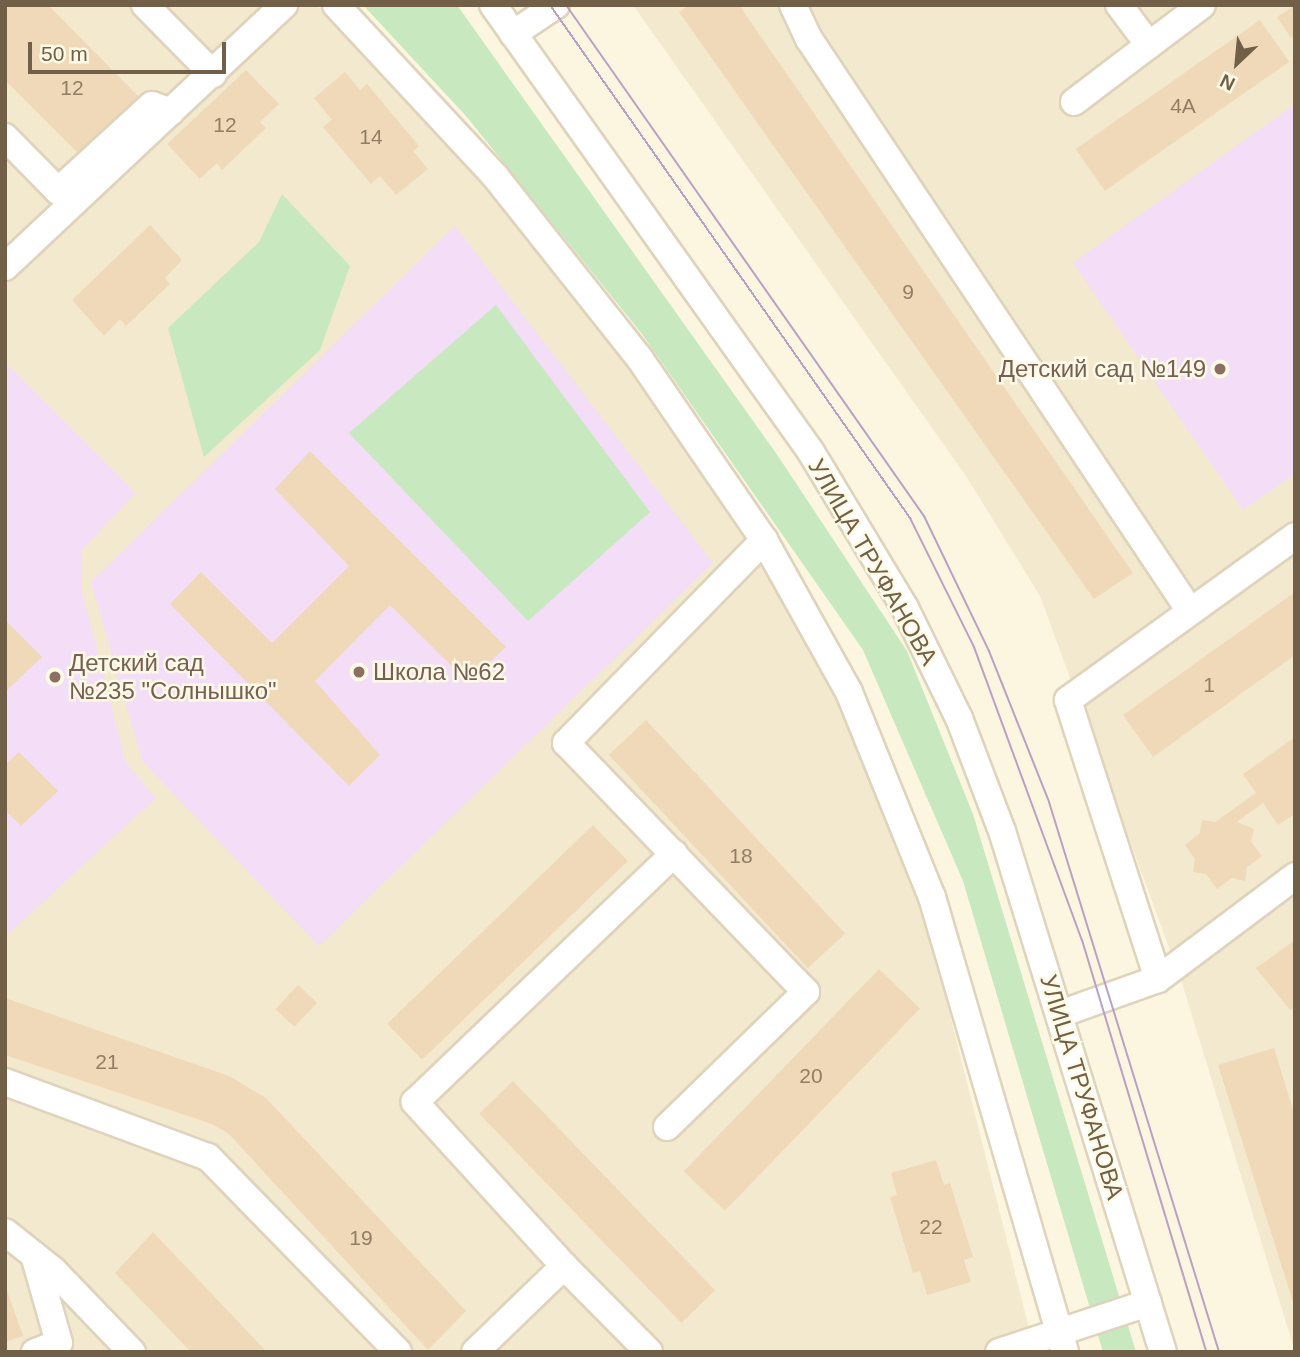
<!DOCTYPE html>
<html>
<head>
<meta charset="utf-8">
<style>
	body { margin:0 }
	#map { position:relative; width:1300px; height:1357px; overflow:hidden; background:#fcf6e0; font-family:Helvetica,sans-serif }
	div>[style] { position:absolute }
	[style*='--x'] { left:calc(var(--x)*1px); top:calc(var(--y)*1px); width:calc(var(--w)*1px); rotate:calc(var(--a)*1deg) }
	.residential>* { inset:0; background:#f3e9cf }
	.education>* { inset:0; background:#f3ddf7 }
	.green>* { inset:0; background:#c8e8bf }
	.building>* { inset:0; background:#f0d9b8; transform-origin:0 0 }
	.roads { filter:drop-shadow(2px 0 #dfd3bc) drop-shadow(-2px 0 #dfd3bc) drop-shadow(0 2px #dfd3bc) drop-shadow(0 -2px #dfd3bc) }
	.minor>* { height:26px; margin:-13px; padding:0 13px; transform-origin:13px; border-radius:13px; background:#fff }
	.tram>* { height:2px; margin:-1px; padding:0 1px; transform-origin:1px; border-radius:1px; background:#baa0c4 }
	.dots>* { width:19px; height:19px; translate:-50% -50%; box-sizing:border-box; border:4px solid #fffae6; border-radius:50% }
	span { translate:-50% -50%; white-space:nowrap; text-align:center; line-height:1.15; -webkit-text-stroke:5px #fffae6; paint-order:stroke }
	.number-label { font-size:21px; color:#917e64 }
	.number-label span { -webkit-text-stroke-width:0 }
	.education-label { font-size:24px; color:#785e54 }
	.right { translate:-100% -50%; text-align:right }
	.left { translate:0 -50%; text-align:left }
	.street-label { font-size:24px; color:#715f48 }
	.frame { position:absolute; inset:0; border:7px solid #715f48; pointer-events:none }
	.north { position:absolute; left:1202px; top:28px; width:70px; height:70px; -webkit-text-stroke:5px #fffae6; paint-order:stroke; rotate:206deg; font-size:19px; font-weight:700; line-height:28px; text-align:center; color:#715f48 }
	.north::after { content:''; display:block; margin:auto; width:24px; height:32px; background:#715f48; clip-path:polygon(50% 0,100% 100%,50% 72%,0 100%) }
	.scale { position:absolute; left:28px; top:42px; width:198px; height:32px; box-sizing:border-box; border:4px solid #715f48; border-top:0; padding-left:9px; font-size:21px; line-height:24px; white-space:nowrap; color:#715f48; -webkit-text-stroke:5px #fffae6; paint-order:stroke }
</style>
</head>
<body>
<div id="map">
	<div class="residential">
		<div style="clip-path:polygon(5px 5px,316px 5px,486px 184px,631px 365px,756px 552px,839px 697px,921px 900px,1035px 1352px,5px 1352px)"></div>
		<div style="clip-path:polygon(633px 5px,1295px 5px,1295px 1352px,1182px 983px,1040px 596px,966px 476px)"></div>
	</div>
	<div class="education">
		<div style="clip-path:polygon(1295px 104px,1295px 474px,1243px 510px,1073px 263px)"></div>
		<div style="clip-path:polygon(455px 226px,713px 563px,319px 946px,142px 761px,91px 582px)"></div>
		<div style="clip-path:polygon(5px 362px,136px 493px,81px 551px,82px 591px,126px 763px,156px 798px,5px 937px)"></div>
	</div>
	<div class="green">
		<div style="clip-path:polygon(363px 5px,457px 5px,778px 456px,907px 651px,973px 814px,1136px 1352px,1103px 1352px,963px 881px,863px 650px,642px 334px,466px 116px)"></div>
		<div style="clip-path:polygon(282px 194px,350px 266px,320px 350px,204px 457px,168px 328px,259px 242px)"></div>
		<div style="clip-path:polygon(496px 305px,650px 512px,528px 621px,349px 433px)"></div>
	</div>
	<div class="building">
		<div style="clip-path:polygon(5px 5px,48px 5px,139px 97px,80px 155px,5px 80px)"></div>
		<div style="clip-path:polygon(689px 5px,739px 5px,1133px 573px,1094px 599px,679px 12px)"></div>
		<div style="clip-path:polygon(1295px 5px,1295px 36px,1291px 38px,1277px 17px)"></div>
		<div style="left:1260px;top:20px;width:51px;height:225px;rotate:55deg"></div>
		<div style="clip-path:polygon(246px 70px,279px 104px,260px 122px,266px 128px,222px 170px,217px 163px,200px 179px,167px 144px)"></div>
		<div style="clip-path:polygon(345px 72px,360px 90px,367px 84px,419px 146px,413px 151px,428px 169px,396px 195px,380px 176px,371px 184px,323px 127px,332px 120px,314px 98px)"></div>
		<div style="clip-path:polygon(150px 225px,182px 260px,165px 278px,170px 284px,126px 326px,120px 319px,104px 336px,72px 300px)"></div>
		<div style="clip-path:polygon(310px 451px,506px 647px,468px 682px,390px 605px,315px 681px,380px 755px,349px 786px,170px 604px,201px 572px,272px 643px,349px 566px,275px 489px)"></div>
		<div style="clip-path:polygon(1295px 592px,1295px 655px,1153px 757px,1123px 715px)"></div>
		<div style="clip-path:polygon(5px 620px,42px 657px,5px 692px)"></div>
		<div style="left:646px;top:720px;width:292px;height:51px;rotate:47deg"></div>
		<div style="clip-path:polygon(1295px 737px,1295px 814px,1278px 825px,1263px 803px,1237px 822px,1254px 829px,1251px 842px,1262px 856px,1247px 867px,1245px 881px,1232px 878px,1217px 889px,1206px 874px,1193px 872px,1195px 859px,1185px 845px,1200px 833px,1202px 820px,1215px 822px,1256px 793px,1243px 774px)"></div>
		<div style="clip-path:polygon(19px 752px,58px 791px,21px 826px,5px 810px,5px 765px)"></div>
		<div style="left:593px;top:825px;width:50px;height:286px;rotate:46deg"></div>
		<div style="clip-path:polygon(1295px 940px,1295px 1007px,1290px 1010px,1256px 968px)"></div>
		<div style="left:879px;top:969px;width:57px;height:281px;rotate:44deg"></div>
		<div style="left:298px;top:985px;width:26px;height:33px;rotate:43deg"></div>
		<div style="clip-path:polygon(5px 998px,229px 1076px,266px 1098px,466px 1311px,428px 1350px,229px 1134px,212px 1124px,5px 1055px)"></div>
		<div style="clip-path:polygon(1274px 1048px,1295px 1116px,1294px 1305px,1218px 1065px)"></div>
		<div style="left:513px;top:1081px;width:291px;height:47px;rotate:46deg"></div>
		<div style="clip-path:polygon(936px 1160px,944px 1185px,950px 1183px,973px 1257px,964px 1260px,971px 1282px,927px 1295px,920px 1271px,913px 1273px,890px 1197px,897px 1195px,891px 1173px)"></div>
		<div style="clip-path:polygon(153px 1232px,267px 1352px,191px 1352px,115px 1273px)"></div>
		<div style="clip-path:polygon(5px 1285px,23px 1336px,5px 1342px)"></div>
	</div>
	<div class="roads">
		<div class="minor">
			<div style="--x:145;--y:5;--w:97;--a:45.4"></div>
			<div style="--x:336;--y:5;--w:233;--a:47.1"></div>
			<div style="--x:495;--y:176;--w:233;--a:51.6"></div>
			<div style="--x:640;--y:359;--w:219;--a:55.6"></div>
			<div style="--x:764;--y:540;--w:174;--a:60.8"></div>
			<div style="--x:849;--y:692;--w:221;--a:68"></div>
			<div style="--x:932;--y:897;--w:474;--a:73.7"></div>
			<div style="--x:493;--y:5;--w:549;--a:54.57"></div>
			<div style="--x:811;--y:452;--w:182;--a:58.9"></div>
			<div style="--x:905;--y:608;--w:123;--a:63.9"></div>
			<div style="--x:959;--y:718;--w:121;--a:69.2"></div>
			<div style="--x:1002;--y:831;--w:545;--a:72.83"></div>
			<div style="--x:793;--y:5;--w:38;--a:65"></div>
			<div style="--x:809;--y:39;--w:687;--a:56.33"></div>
			<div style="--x:1119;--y:5;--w:50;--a:53.1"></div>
			<div style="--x:1149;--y:45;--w:66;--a:-37"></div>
			<div style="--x:513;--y:34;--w:52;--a:-34"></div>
			<div style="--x:1074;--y:102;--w:94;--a:-37.2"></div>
			<div style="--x:5;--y:137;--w:76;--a:45.5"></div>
			<div style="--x:58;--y:191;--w:127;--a:-42.5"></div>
			<div style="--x:152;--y:105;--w:20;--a:20"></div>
			<div style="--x:5;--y:267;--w:383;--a:-43.2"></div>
			<div style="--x:1158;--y:979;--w:293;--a:-107.9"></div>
			<div style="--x:1068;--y:700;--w:280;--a:-35.8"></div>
			<div style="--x:1060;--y:1014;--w:104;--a:-19.7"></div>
			<div style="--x:1158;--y:979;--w:171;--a:-36.9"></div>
			<div style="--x:5;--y:1082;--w:216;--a:20.3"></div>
			<div style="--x:208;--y:1157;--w:272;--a:45.7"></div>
			<div style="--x:667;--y:1127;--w:194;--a:-44.2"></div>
			<div style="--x:806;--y:992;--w:346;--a:-133.9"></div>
			<div style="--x:566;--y:743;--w:284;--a:-45.7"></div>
			<div style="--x:5;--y:1232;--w:61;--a:38.4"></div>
			<div style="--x:53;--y:1270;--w:114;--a:46.1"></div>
			<div style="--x:34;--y:1255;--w:91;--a:74.1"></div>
			<div style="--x:59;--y:1343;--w:26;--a:159"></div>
			<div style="--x:564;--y:1266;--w:121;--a:45.3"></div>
			<div style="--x:475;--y:1352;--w:124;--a:-44"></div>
			<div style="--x:564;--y:1266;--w:222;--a:-132.3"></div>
			<div style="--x:415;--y:1102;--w:359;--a:-43.8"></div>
			<div style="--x:999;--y:1352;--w:157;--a:-18.2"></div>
		</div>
	</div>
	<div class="tram">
		<div style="--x:550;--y:5;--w:627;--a:54.94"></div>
		<div style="--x:910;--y:518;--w:144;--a:63.6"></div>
		<div style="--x:974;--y:647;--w:312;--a:69.8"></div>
		<div style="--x:1082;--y:940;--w:430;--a:73.2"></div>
		<div style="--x:566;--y:5;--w:624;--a:54.99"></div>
		<div style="--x:924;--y:516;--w:150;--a:64.3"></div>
		<div style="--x:989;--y:651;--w:162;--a:68.3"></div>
		<div style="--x:1049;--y:802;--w:576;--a:72.82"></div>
	</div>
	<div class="dots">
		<div style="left:1220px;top:369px;background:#8d6e63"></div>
		<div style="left:359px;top:672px;background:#8d6e63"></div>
		<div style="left:55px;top:677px;background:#8d6e63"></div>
	</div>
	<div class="number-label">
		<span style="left:72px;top:88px">12</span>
		<span style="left:1183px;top:106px">4А</span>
		<span style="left:225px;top:125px">12</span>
		<span style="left:371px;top:137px">14</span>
		<span style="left:908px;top:292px">9</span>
		<span style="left:1209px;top:685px">1</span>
		<span style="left:741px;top:856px">18</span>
		<span style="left:107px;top:1062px">21</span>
		<span style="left:811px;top:1076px">20</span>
		<span style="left:931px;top:1227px">22</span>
		<span style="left:361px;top:1238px">19</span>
	</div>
	<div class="education-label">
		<span class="right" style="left:1206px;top:369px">Детский сад №149</span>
		<span class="left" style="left:69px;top:677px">Детский сад<br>№235 "Солнышко"</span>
		<span class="left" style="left:373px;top:672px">Школа №62</span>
	</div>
	<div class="street-label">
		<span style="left:873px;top:562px;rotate:60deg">УЛИЦА ТРУФАНОВА</span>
		<span style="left:1082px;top:1087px;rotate:73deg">УЛИЦА ТРУФАНОВА</span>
	</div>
	<div class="frame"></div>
	<div class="north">N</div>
	<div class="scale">50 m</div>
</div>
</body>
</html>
